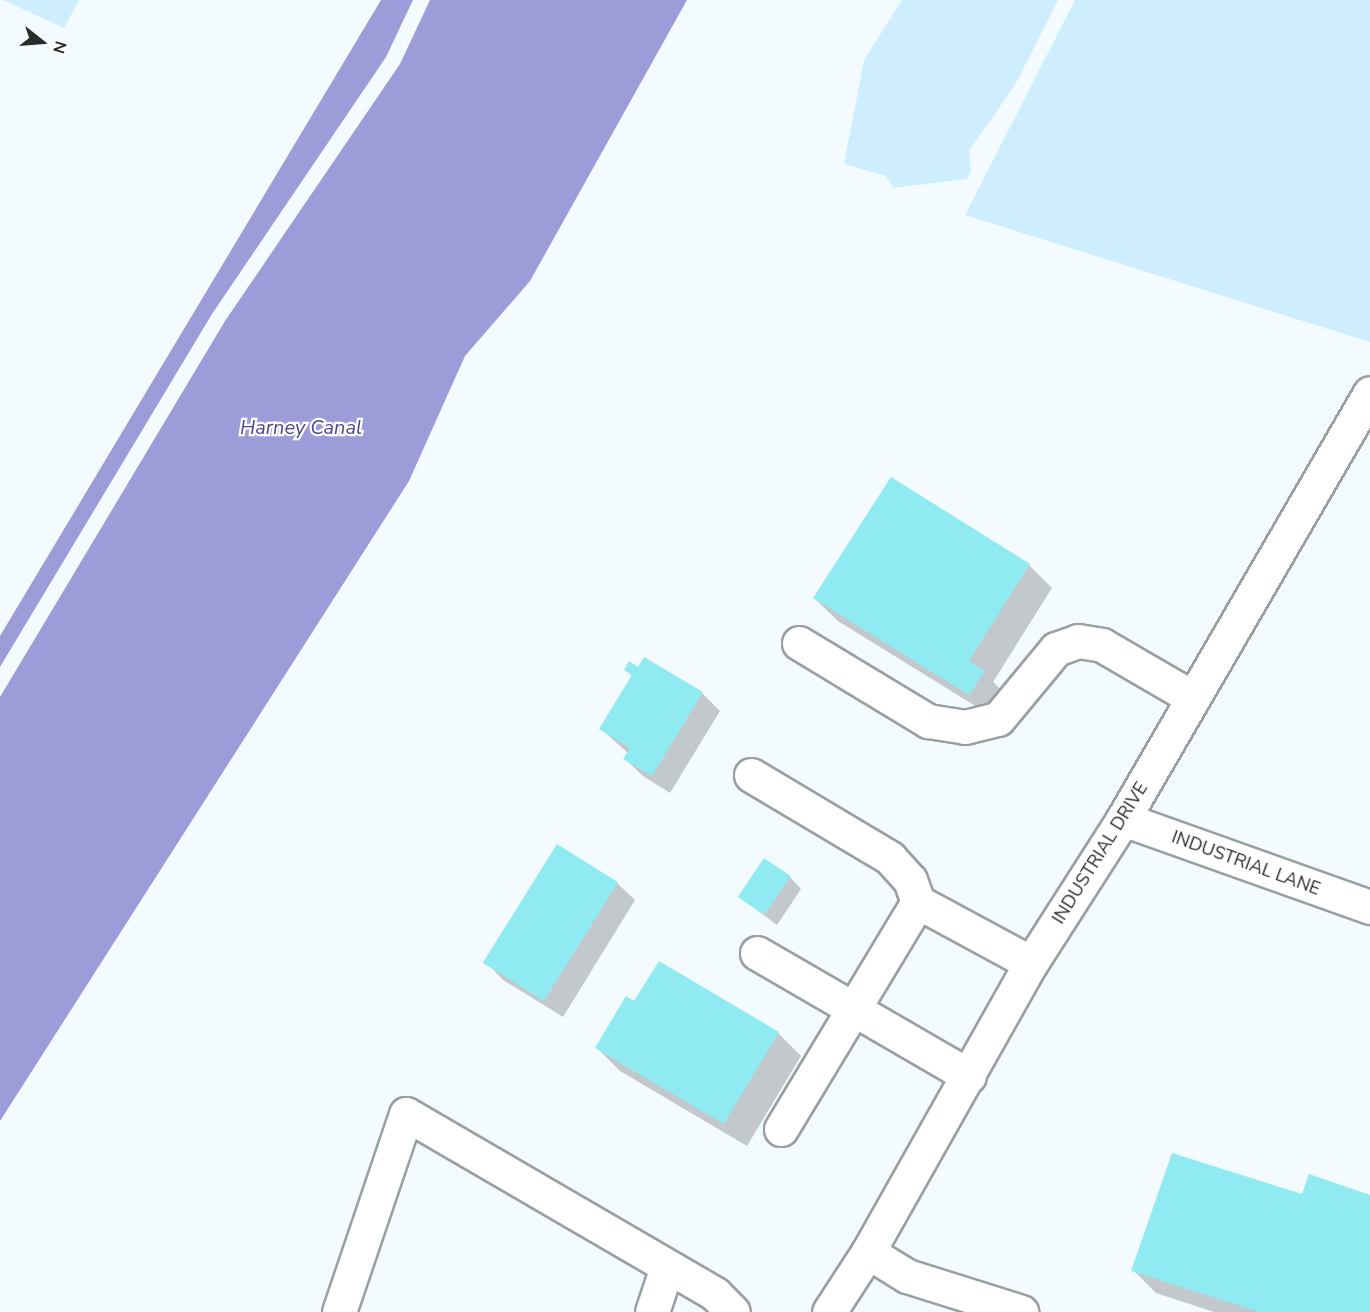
<!DOCTYPE html>
<html>
<head>
<meta charset="utf-8">
<style>
	body { margin:0 }
	#map { position:relative; width:1370px; height:1312px; overflow:hidden; background:#f3fbff; font-family:"Nunito Sans",sans-serif }
	div>[style] { position:absolute }
	[style*='--x'] { left:calc(var(--x)*1px); top:calc(var(--y)*1px); width:calc(var(--w)*1px); rotate:calc(var(--a)*1deg) }
	.green>* { inset:0; background:#ceeeff }
	.water>* { inset:0; background:#9b9cd8 }
	.shadow>* { inset:0; background:#0003 }
	.building>* { inset:0; background:#90eaf1; transform-origin:0 0 }
	.roads { filter:drop-shadow(2px 0 #99a0a3) drop-shadow(-2px 0 #99a0a3) drop-shadow(0 2px #99a0a3) drop-shadow(0 -2px #99a0a3) }
	.minor>* { height:33px; margin:-16.5px; padding:0 16.5px; transform-origin:16.5px; border-radius:16.5px; background:#fff }
	span { translate:-50% -50%; white-space:nowrap; text-align:center; line-height:1.15; -webkit-text-stroke:4.5px #fff; paint-order:stroke }
	.street-label { font-size:18px; color:#282a2c }
	.water-label { font-size:20px; color:#4d4791; font-style:italic }
	.north { position:absolute; left:12px; top:12px; width:60px; height:60px; -webkit-text-stroke:4px #fff; paint-order:stroke; rotate:107deg; font-size:16px; font-weight:700; line-height:24px; text-align:center; color:#282a2c }
	.north::after { content:''; display:block; margin:auto; width:21px; height:27px; background:#282a2c; clip-path:polygon(50% 0,100% 100%,50% 72%,0 100%) }
</style>
</head>
<body>
<div id="map">
	<div class="green">
		<div style="clip-path:polygon(3px 0,79px 0,64px 28px)"></div>
		<div style="clip-path:polygon(902px 0,1058px 0,1015px 85px,969px 151px,971px 172px,967px 179px,893px 188px,886px 176px,844px 164px,864px 60px)"></div>
		<div style="clip-path:polygon(1075px 0,1370px 0,1370px 342px,965px 215px)"></div>
	</div>
	<div class="water">
		<div style="clip-path:polygon(381px 0,413px 0,386px 57px,212px 314px,0 667px,0 636px)"></div>
		<div style="clip-path:polygon(430px 0,687px 0,530px 281px,465px 356px,409px 481px,0 1121px,0 697px,225px 321px,400px 64px)"></div>
	</div>
	<div class="shadow">
		<div style="clip-path:polygon(1029px 565px,1052px 588px,993px 682px,1007px 695px,993px 717px,838px 621px,814px 598px)"></div>
		<div style="clip-path:polygon(639px 669px,702px 693px,720px 711px,670px 793px,643px 776px,625px 759px,628px 753px,601px 729px,633px 677px,626px 670px)"></div>
		<div style="clip-path:polygon(790px 877px,801px 889px,777px 925px,740px 897px)"></div>
		<div style="clip-path:polygon(617px 883px,635px 900px,563px 1017px,503px 980px,486px 962px)"></div>
		<div style="clip-path:polygon(635px 1003px,778px 1033px,801px 1056px,747px 1146px,620px 1071px,597px 1048px)"></div>
		<div style="clip-path:polygon(1303px 1196px,1370px 1196px,1370px 1312px,1214px 1312px,1156px 1293px,1133px 1270px)"></div>
	</div>
	<div class="building">
		<div style="clip-path:polygon(891px 477px,1030px 564px,969px 661px,985px 671px,969px 695px,813px 598px)"></div>
		<div style="clip-path:polygon(644px 657px,703px 692px,652px 776px,623px 759px,630px 748px,599px 729px,632px 675px,624px 670px,629px 661px,638px 667px)"></div>
		<div style="left:557px;top:844px;width:72px;height:140px;rotate:32deg"></div>
		<div style="left:764px;top:858px;width:32px;height:47px;rotate:34deg"></div>
		<div style="clip-path:polygon(659px 961px,779px 1032px,724px 1124px,595px 1048px,626px 996px,634px 1001px)"></div>
		<div style="clip-path:polygon(1172px 1153px,1302px 1194px,1309px 1174px,1370px 1195px,1370px 1312px,1259px 1312px,1131px 1271px)"></div>
	</div>
	<div class="roads">
		<div class="minor">
			<div style="--x:799;--y:643;--w:151;--a:31.2"></div>
			<div style="--x:928;--y:721;--w:37;--a:9"></div>
			<div style="--x:965;--y:727;--w:34;--a:-14"></div>
			<div style="--x:998;--y:719;--w:91;--a:-50.4"></div>
			<div style="--x:1056;--y:649;--w:23;--a:-20"></div>
			<div style="--x:1078;--y:641;--w:24;--a:9"></div>
			<div style="--x:1102;--y:645;--w:105;--a:30.2"></div>
			<div style="--x:751;--y:775;--w:162;--a:30.8"></div>
			<div style="--x:890;--y:858;--w:30;--a:48"></div>
			<div style="--x:910;--y:880;--w:23;--a:70"></div>
			<div style="--x:1123;--y:819;--w:262;--a:19.6"></div>
			<div style="--x:757;--y:953;--w:245;--a:30.1"></div>
			<div style="--x:781;--y:1129;--w:265;--a:-58.9"></div>
			<div style="--x:918;--y:902;--w:128;--a:28.4"></div>
			<div style="--x:868;--y:1252;--w:46;--a:31.6"></div>
			<div style="--x:907;--y:1276;--w:120;--a:17.5"></div>
			<div style="--x:339;--y:1312;--w:209;--a:-71.3"></div>
			<div style="--x:406;--y:1114;--w:358;--a:30.2"></div>
			<div style="--x:715;--y:1294;--w:25;--a:45"></div>
			<div style="--x:652;--y:1312;--w:47;--a:-71.6"></div>
			<div style="--x:829;--y:1312;--w:72;--a:-57"></div>
			<div style="--x:868;--y:1252;--w:332;--a:-60.6"></div>
			<div style="--x:1031;--y:963;--w:171;--a:-57.4"></div>
			<div style="--x:1123;--y:819;--w:492;--a:-59.9"></div>
		</div>
	</div>
	<div class="street-label">
		<span style="left:1100px;top:853px;rotate:-58deg">INDUSTRIAL DRIVE</span>
		<span style="left:1246px;top:863px;rotate:20deg">INDUSTRIAL LANE</span>
	</div>
	<div class="water-label">
		<span style="left:301px;top:427px">Harney Canal</span>
	</div>
	<div class="north">N</div>
</div>
</body>
</html>
